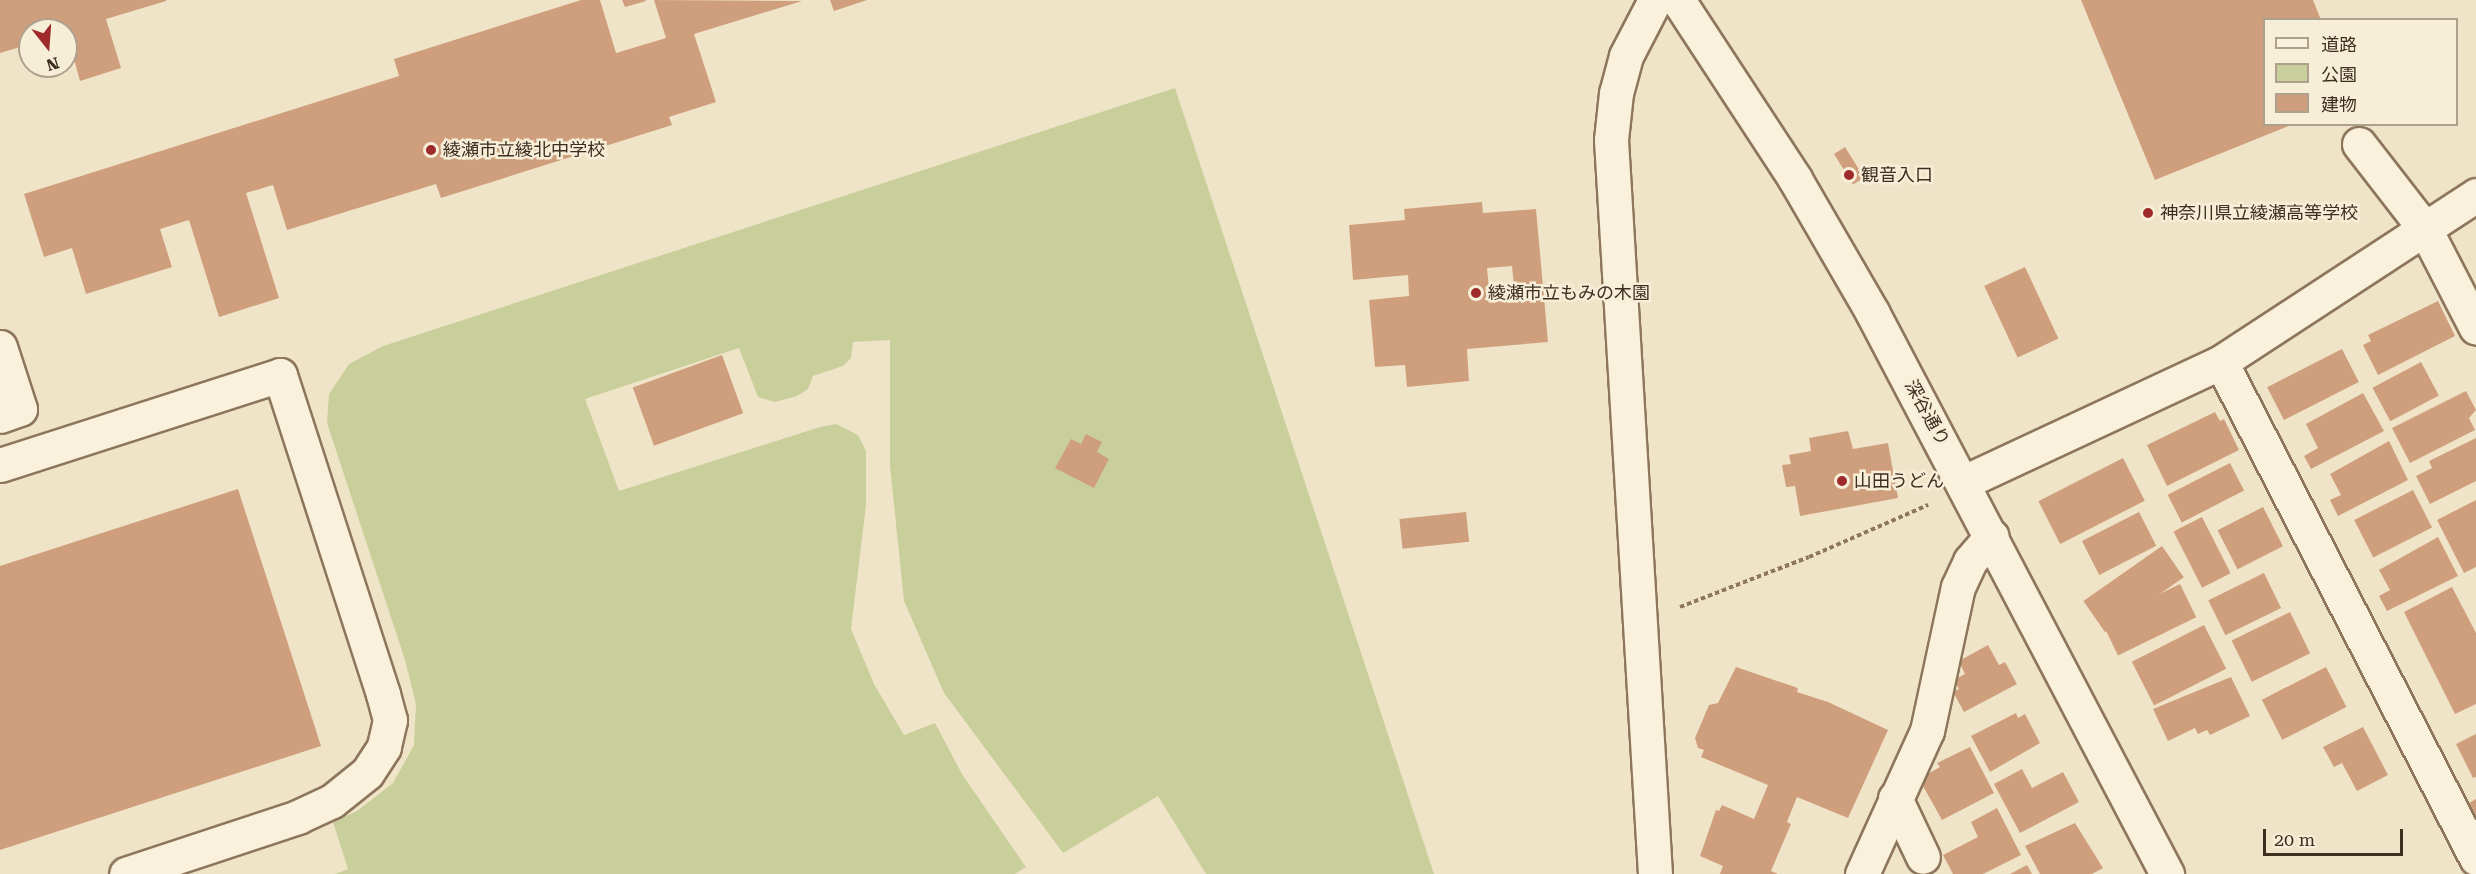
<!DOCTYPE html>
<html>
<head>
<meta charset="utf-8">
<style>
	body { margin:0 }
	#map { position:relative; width:2476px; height:874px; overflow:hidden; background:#f0e4c8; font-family:"Roboto Serif","Noto Sans JP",serif }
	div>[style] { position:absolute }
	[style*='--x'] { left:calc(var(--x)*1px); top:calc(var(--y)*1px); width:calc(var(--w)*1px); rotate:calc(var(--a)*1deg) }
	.green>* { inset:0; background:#c9cf9b }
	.building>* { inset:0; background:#cf9f7d; transform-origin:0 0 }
	.path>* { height:4px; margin-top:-2px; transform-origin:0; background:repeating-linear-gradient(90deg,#8d765c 0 4.5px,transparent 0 7.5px) }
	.roads { filter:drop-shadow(2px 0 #8d765c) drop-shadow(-2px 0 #8d765c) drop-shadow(0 2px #8d765c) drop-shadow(0 -2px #8d765c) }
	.minor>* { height:33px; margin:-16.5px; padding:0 16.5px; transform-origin:16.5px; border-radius:16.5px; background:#faf1dc }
	.dots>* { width:16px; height:16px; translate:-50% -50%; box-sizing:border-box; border:3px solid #f7eed8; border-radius:50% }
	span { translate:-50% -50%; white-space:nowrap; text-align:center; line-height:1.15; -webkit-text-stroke:5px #f7eed8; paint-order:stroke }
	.poi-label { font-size:18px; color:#3d2e20 }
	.left { translate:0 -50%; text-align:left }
	.street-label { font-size:18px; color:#3d2e20 }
	.legend { position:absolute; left:2263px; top:18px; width:195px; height:108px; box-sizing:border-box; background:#f7eed8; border:2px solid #ada18e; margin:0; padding:8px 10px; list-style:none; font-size:18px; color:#3d2e20 }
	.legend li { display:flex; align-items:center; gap:12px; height:30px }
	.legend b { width:30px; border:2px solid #ada18e }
	.north { position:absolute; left:18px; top:18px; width:60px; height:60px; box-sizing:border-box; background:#f7eed8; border:2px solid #ada18e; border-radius:50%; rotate:163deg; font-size:16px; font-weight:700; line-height:24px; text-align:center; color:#3d2e20 }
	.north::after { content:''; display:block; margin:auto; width:21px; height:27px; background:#9e2a2b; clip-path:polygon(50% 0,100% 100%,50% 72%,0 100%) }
	.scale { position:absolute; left:2263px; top:829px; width:140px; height:27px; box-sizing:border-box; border:3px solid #3d2e20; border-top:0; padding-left:8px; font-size:18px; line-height:21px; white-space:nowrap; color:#3d2e20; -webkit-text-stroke:4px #f7eed8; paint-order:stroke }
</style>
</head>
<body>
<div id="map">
	<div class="green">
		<div style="clip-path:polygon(1175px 88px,1434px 874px,1206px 874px,1158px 796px,1063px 853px,944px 693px,904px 601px,890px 466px,890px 340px,853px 342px,851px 358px,843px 366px,813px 376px,808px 389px,797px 396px,775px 402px,758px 397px,739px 348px,585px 399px,619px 491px,820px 427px,836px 424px,858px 435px,866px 451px,866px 505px,851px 629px,874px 684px,904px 735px,935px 723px,962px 774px,1026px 867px,1015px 874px,335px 874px,348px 869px,333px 822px,357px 811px,393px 783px,414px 745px,416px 704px,405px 660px,327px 423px,329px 394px,349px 364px,383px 346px)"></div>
	</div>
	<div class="building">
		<div style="clip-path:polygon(0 0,166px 0,166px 1px,106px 19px,121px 68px,80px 81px,66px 30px,30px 30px,30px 44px,0 53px)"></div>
		<div style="clip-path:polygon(581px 0,600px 0,616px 53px,666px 38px,654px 0,802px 1px,694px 34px,716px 102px,669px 117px,672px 125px,441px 198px,436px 184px,287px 230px,273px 185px,246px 193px,279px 298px,219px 317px,189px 220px,160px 229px,172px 267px,86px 294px,72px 248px,44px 257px,24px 194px,399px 76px,394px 59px)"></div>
		<div style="clip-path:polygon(622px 0,645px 0,646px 1px,625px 7px)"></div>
		<div style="clip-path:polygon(830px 0,867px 0,834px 11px)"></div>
		<div style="clip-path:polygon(2081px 0,2313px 0,2321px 20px,2264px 20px,2264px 124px,2291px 125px,2155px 180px)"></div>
		<div style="left:1845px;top:147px;width:36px;height:13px;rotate:58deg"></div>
		<div style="clip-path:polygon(evenodd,1482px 202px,1483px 213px,1536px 209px,1548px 342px,1467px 349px,1469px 381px,1407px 387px,1405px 365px,1375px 367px,1369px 300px,1409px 296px,1408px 275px,1353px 280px,1349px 225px,1405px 220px,1404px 209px,1482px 202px,1512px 266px,1514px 287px,1489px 289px,1487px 268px,1512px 266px)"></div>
		<div style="left:2025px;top:267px;width:79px;height:45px;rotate:65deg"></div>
		<div style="clip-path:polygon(2438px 301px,2455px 336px,2378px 375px,2363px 345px,2371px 341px,2368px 335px)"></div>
		<div style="left:2342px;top:349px;width:37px;height:84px;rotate:63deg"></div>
		<div style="left:722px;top:355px;width:62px;height:95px;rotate:70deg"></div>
		<div style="left:2421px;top:362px;width:38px;height:55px;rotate:62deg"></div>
		<div style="clip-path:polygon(2466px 391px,2476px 410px,2469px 418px,2475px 430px,2410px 463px,2392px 428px)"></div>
		<div style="clip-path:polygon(2363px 393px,2384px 431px,2311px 469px,2304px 456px,2318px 448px,2306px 424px)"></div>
		<div style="clip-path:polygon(2215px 412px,2220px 421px,2224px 419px,2239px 450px,2167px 486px,2147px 445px)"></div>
		<div style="clip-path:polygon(1848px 431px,1853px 449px,1888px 443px,1898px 498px,1800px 516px,1795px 486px,1786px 487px,1782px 465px,1791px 464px,1789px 455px,1811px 451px,1809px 438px)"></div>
		<div style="clip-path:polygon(1086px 434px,1102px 442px,1097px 452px,1109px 459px,1094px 488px,1055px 468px,1071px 439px,1081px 444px)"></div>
		<div style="clip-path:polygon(2476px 438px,2476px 481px,2430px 504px,2416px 476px,2432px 468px,2429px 461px)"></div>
		<div style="clip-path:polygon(2389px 441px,2408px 480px,2338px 516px,2330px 500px,2341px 495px,2330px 474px)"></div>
		<div style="left:2123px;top:458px;width:48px;height:95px;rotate:63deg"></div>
		<div style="left:2230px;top:463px;width:31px;height:70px;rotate:63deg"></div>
		<div style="clip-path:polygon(238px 489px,321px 746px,0 850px,0 566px)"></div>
		<div style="left:2413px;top:490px;width:42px;height:66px;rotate:63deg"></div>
		<div style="clip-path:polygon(2476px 500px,2476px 567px,2464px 573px,2437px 520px)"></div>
		<div style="left:2263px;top:507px;width:44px;height:51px;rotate:63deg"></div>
		<div style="left:1466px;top:512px;width:30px;height:67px;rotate:84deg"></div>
		<div style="left:2139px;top:512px;width:38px;height:64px;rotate:63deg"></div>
		<div style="left:2202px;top:517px;width:63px;height:32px;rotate:63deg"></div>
		<div style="clip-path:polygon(2438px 537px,2458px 576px,2387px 611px,2379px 596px,2390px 590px,2379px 570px)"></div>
		<div style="left:2162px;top:546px;width:38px;height:96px;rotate:55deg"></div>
		<div style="left:2264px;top:573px;width:39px;height:62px;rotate:64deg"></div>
		<div style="left:2180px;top:584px;width:37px;height:87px;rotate:64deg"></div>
		<div style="clip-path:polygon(2452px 587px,2476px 633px,2476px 704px,2455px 714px,2404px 612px)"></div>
		<div style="left:2290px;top:612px;width:46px;height:65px;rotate:64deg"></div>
		<div style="left:2204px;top:625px;width:49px;height:81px;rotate:63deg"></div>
		<div style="clip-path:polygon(1988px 645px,1999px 665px,2005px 662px,2017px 684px,1964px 712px,1953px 692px,1959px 689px,1954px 680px,1965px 674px,1959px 661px)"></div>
		<div style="clip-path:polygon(1736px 667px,1798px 688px,1797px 692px,1828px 702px,1888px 730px,1848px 818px,1797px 797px,1787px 822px,1791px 824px,1771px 871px,1778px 874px,1720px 874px,1723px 866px,1700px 856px,1716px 810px,1719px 811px,1722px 805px,1754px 819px,1768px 785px,1701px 757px,1704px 750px,1698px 748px,1695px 738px,1709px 705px,1718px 703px)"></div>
		<div style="left:2326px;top:667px;width:45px;height:72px;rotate:63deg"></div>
		<div style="clip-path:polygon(2231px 677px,2250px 716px,2210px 735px,2207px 730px,2198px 734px,2195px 728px,2168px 741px,2153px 709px)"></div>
		<div style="clip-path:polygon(2016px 713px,2018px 718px,2025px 714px,2040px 743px,1990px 772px,1971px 736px)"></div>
		<div style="clip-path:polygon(2363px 727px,2388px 775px,2357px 791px,2342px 763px,2334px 767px,2323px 747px)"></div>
		<div style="clip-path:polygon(2476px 734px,2476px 777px,2473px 778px,2456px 744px)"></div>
		<div style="clip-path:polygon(1970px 747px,1994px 793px,1942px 820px,1919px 779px,1940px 767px,1937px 763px)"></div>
		<div style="clip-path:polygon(2022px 769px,2032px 788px,2063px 772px,2079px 802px,2020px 833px,1994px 784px)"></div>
		<div style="clip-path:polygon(2476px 799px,2476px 816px,2469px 803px)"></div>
		<div style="clip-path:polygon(1997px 808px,2021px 855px,1983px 874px,1953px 874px,1943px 855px,1978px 837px,1971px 822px)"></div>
		<div style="clip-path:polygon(2075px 823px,2103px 868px,2092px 874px,2040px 874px,2025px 846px)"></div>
		<div style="clip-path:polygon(2027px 865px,2032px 874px,2010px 874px)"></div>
	</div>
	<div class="path">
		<div style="--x:1680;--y:607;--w:138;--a:-21.2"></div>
		<div style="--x:1809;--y:557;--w:130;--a:-23.6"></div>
	</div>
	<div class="roads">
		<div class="minor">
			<div style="--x:1655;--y:0;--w:63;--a:117.4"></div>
			<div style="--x:1626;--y:56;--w:38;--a:105"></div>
			<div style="--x:1616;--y:93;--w:47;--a:96.1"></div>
			<div style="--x:1611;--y:140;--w:735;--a:86.57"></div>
			<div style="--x:1678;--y:0;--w:214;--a:56.8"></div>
			<div style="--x:1795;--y:179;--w:154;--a:59.9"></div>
			<div style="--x:1872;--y:312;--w:635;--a:62.3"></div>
			<div style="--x:2359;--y:144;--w:108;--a:52.2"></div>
			<div style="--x:2425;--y:229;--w:111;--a:62.7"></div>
			<div style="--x:0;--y:347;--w:65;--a:72.1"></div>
			<div style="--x:20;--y:409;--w:21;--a:161"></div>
			<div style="--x:2221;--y:362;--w:558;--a:62.79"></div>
			<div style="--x:0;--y:465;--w:294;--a:-17.8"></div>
			<div style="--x:280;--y:375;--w:335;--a:72.1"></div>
			<div style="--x:383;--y:694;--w:27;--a:75"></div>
			<div style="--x:390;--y:720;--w:28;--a:103"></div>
			<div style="--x:384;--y:747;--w:31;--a:123"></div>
			<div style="--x:367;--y:773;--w:45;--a:141.3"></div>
			<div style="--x:332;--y:801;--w:38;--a:155"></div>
			<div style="--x:298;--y:817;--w:181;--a:161.7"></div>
			<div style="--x:1964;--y:482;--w:284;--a:-25"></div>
			<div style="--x:2221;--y:362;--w:305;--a:-33.2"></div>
			<div style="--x:1895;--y:798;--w:65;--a:64.6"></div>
			<div style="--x:1862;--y:874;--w:157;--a:-65.6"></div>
			<div style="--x:1927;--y:731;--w:147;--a:-77.9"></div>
			<div style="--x:1958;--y:587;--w:29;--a:-65"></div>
			<div style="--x:1970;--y:561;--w:33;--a:-49"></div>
		</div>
	</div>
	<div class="dots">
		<div style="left:431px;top:150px;background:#9e2a2b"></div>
		<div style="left:1849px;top:175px;background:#9e2a2b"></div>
		<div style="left:2148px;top:213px;background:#9e2a2b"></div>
		<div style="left:1476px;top:293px;background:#9e2a2b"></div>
		<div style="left:1842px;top:481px;background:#9e2a2b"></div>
	</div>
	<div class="poi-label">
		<span class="left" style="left:443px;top:150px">綾瀬市立綾北中学校</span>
		<span class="left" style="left:1861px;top:175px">観音入口</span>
		<span class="left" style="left:2160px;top:213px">神奈川県立綾瀬高等学校</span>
		<span class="left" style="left:1488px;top:293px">綾瀬市立もみの木園</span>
		<span class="left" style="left:1854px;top:481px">山田うどん</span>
	</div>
	<div class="street-label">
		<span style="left:1927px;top:413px;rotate:61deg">深谷通り</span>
	</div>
	<ul class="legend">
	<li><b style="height:8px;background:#faf1dc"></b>道路</li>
	<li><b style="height:16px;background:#c9cf9b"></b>公園</li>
	<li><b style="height:16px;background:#cf9f7d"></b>建物</li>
	</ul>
	<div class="north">N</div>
	<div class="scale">20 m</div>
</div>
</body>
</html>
